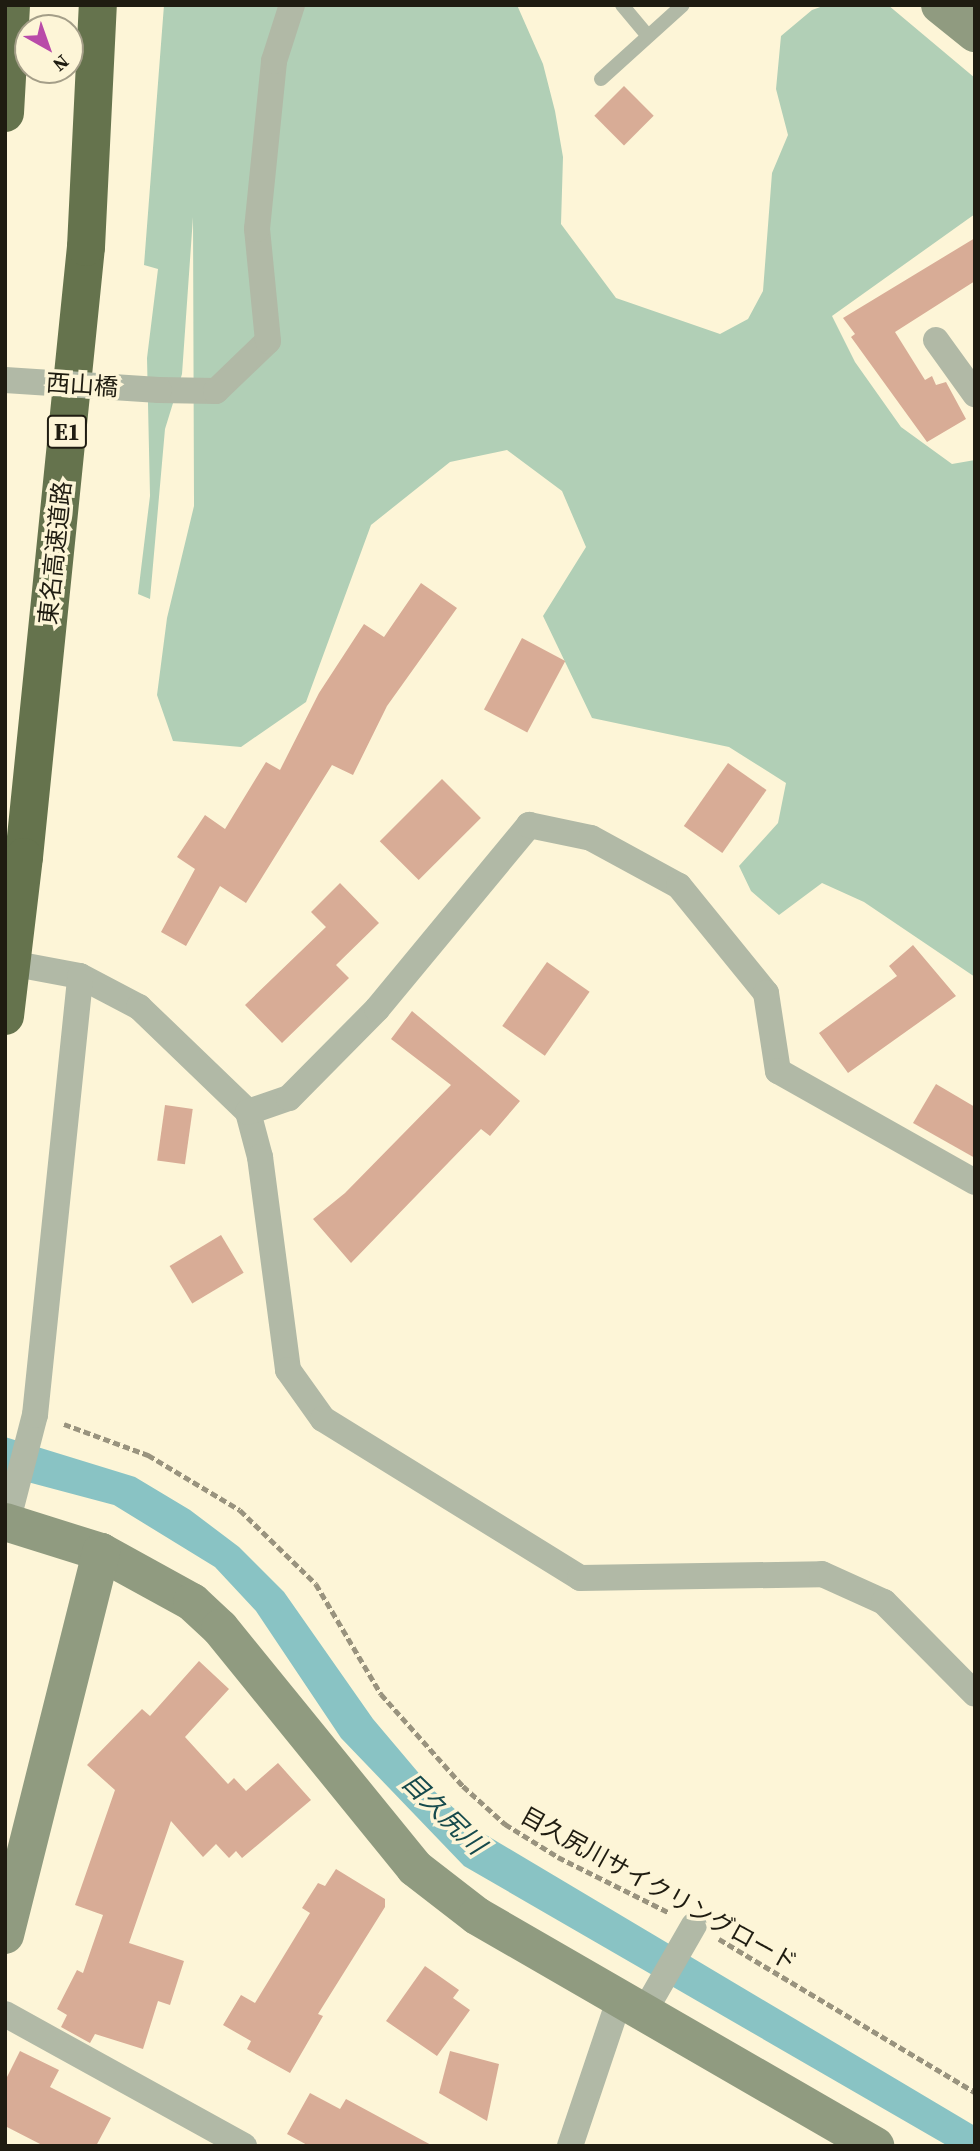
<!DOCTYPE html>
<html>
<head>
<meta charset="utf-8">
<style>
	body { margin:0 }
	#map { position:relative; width:980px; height:2151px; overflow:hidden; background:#fdf5d7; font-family:"Source Serif 4","Noto Sans JP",serif }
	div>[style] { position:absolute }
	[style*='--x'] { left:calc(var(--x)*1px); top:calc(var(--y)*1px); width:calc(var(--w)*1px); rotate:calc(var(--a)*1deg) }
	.green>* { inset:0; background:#b1cfb6 }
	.water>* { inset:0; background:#89c3c4 }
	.building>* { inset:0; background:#d8ac96; transform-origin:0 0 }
	.path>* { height:4.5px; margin-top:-2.25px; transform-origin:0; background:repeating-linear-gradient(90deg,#99937e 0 7px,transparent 0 10.5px) }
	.lane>* { height:14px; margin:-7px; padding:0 7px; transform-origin:7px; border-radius:7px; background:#b1b9a6 }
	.street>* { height:26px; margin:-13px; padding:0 13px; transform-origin:13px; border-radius:13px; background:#b1b9a6 }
	.secondary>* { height:38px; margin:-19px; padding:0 19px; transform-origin:19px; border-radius:19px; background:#909b80 }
	.highway>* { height:38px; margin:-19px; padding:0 19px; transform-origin:19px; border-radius:19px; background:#65734d }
	.street-bridge>* { height:26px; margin:-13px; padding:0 13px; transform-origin:13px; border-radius:13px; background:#b1b9a6 }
	.highway-bridge>* { height:38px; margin:-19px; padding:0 19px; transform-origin:19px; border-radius:19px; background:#65734d }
	span { translate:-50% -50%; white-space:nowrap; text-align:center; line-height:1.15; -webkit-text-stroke:7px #fdf5d7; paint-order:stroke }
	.shield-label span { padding:2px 5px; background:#fdf5d7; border:2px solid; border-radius:5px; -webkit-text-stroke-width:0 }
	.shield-label { font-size:23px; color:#1f1c11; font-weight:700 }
	.street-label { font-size:24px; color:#1f1c11 }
	.water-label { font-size:26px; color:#164a4c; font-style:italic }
	.frame { position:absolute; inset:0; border:7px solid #1f1c11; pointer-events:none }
	.north { position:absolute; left:14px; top:14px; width:70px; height:70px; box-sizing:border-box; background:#fdf5d7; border:2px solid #a49e88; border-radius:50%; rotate:140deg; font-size:19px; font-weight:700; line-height:28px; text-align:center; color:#1f1c11 }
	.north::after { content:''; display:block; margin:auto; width:24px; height:32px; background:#b94ba9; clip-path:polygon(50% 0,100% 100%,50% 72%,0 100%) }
</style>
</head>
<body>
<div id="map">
	<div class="green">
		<div style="clip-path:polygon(164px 5px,517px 5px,543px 64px,555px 111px,563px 157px,561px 224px,616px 298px,720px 334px,748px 319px,763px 291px,772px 173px,788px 135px,776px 89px,781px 36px,812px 10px,826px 5px,888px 5px,975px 78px,975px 214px,832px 316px,855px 362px,901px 427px,952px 464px,975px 460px,975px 977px,864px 902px,822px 883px,779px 915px,751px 891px,739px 866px,778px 823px,786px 783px,729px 747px,592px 718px,543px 616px,586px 547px,562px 491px,507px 450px,450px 462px,371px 525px,306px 702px,241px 747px,173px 741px,157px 695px,167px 618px,194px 506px,193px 217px,182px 374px,165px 429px,150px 599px,138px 594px,150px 496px,147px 358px,158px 269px,144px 265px)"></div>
	</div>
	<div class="water">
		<div style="clip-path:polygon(5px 1437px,135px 1477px,190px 1510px,239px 1547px,284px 1592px,373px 1719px,433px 1790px,481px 1832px,975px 2126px,975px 2146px,948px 2146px,464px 1866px,341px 1738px,256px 1611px,215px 1567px,114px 1505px,5px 1476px)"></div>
	</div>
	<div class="building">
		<div style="left:624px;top:86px;width:42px;height:42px;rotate:45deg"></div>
		<div style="clip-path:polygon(975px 238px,975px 281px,895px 332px,925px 380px,932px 376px,936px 385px,946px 382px,966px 419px,927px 442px,851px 337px,855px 334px,843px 318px)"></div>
		<div style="clip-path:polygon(421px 583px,457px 608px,387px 706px,353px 775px,332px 765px,246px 903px,220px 886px,186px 946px,161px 932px,195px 869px,177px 857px,205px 815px,225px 829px,266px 762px,280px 770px,319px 693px,364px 624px,384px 637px)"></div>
		<div style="left:522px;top:638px;width:49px;height:81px;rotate:28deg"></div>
		<div style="left:728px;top:763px;width:47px;height:77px;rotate:35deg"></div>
		<div style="left:442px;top:779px;width:55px;height:88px;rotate:45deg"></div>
		<div style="clip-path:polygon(340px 883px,379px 923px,336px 965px,349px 978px,282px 1043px,245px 1005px,326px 927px,311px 912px)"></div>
		<div style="clip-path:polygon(913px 945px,956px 996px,848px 1073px,819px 1033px,897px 976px,889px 966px)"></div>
		<div style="left:547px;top:962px;width:52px;height:78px;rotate:35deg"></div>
		<div style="clip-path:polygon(412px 1011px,520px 1101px,490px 1136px,481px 1129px,351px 1263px,313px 1219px,345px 1193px,451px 1085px,391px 1039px)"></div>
		<div style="clip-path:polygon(936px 1084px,975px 1107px,975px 1158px,913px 1123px)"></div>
		<div style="left:165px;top:1105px;width:28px;height:56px;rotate:8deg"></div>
		<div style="left:221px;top:1235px;width:44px;height:60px;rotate:59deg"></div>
		<div style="clip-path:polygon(199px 1661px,229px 1689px,185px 1737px,228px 1784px,234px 1778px,246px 1791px,278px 1763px,311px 1800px,242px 1858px,236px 1851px,229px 1858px,216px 1844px,203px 1857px,171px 1821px,129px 1943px,184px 1961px,170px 2005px,158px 2001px,143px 2049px,95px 2034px,90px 2043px,61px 2027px,67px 2015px,57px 2009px,77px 1970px,83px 1973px,103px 1915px,75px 1905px,115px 1790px,87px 1765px,142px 1709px,150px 1716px)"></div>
		<div style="clip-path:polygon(336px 1869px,385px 1899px,385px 1907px,318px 2014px,323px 2016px,290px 2073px,247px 2049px,251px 2041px,223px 2025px,241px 1995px,255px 2003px,310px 1913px,302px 1908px,318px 1883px,325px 1886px)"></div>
		<div style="clip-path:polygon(425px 1966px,459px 1990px,453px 1998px,470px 2010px,437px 2056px,386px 2021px)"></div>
		<div style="clip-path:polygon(20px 2051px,59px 2070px,50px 2087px,111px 2118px,96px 2146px,44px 2146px,5px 2126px,5px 2081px)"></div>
		<div style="clip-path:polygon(450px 2051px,499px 2064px,487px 2121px,439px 2093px)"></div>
		<div style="clip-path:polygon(310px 2093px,340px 2109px,346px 2099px,433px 2146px,309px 2146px,287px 2134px)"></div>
	</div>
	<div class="path">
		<div style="--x:64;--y:1424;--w:90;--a:20.3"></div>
		<div style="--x:148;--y:1455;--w:107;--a:30.9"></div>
		<div style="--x:240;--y:1510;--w:106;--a:44.2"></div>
		<div style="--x:316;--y:1584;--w:128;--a:59.4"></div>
		<div style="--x:381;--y:1694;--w:123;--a:48.3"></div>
		<div style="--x:463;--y:1786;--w:57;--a:42.1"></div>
		<div style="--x:505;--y:1824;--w:62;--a:31.9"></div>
		<div style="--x:558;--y:1857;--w:123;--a:26.6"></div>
		<div style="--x:719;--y:1939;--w:298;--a:30.9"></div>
	</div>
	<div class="lane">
		<div style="--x:622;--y:5;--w:40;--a:50"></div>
		<div style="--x:601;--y:79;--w:110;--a:-42.1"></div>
	</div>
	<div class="street">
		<div style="--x:936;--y:340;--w:67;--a:54.2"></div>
		<div style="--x:159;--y:390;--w:57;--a:1"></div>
		<div style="--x:216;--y:391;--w:72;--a:-43.9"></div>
		<div style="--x:268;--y:341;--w:113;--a:-95.6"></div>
		<div style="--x:257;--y:229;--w:169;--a:-84.2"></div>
		<div style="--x:274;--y:61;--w:59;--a:-72.2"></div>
		<div style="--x:5;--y:962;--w:76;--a:10.6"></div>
		<div style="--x:80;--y:976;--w:67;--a:27.7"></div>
		<div style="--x:139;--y:1007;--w:151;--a:43.9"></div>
		<div style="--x:248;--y:1112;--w:47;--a:75.1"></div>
		<div style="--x:260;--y:1157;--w:215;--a:82.5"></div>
		<div style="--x:288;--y:1370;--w:60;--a:54.5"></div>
		<div style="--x:323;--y:1419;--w:302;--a:31.7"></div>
		<div style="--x:580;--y:1578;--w:242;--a:-0.9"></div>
		<div style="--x:822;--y:1574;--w:68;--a:24.3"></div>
		<div style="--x:884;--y:1602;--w:129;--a:45.3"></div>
		<div style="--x:248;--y:1112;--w:43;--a:-18.9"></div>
		<div style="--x:289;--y:1098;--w:125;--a:-45.3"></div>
		<div style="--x:377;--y:1009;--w:239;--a:-50.4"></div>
		<div style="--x:529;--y:825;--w:63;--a:11.8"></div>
		<div style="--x:591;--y:838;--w:100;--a:28.6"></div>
		<div style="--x:679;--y:886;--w:138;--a:50.9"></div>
		<div style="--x:766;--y:993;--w:79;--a:81.3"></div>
		<div style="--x:778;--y:1071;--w:226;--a:29.4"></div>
		<div style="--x:7;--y:1523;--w:112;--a:-75.5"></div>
		<div style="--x:35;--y:1415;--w:441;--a:-84.1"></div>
		<div style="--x:644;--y:2012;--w:100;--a:-60.1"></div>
		<div style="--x:5;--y:2014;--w:273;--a:28.9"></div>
		<div style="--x:570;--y:2146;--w:154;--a:-71.4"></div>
	</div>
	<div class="secondary">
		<div style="--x:940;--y:5;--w:45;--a:38.7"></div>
		<div style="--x:5;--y:1522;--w:101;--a:17.4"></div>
		<div style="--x:101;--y:1552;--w:104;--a:28.8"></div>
		<div style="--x:192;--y:1602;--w:38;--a:43"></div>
		<div style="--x:220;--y:1628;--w:309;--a:50.9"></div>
		<div style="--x:415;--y:1868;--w:78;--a:37.7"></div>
		<div style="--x:477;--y:1916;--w:460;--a:30"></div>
		<div style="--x:5;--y:1935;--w:395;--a:-75.9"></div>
	</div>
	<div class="highway">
		<div style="--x:5;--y:113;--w:108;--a:-86.8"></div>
		<div style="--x:24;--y:857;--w:613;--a:-84.2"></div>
		<div style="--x:86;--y:247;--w:242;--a:-87.2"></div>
	</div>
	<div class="street-bridge">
		<div style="--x:5;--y:380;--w:154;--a:3.7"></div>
	</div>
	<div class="highway-bridge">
		<div style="--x:5;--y:1016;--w:160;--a:-83.2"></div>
	</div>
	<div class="shield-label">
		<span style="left:67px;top:432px">E1</span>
	</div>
	<div class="street-label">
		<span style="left:82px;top:385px;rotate:4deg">西山橋</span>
		<span style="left:55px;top:553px;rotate:-84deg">東名高速道路</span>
		<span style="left:659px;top:1889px;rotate:29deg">目久尻川サイクリングロード</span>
	</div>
	<div class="water-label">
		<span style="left:443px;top:1814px;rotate:44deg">目久尻川</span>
	</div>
	<div class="frame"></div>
	<div class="north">N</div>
</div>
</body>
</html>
